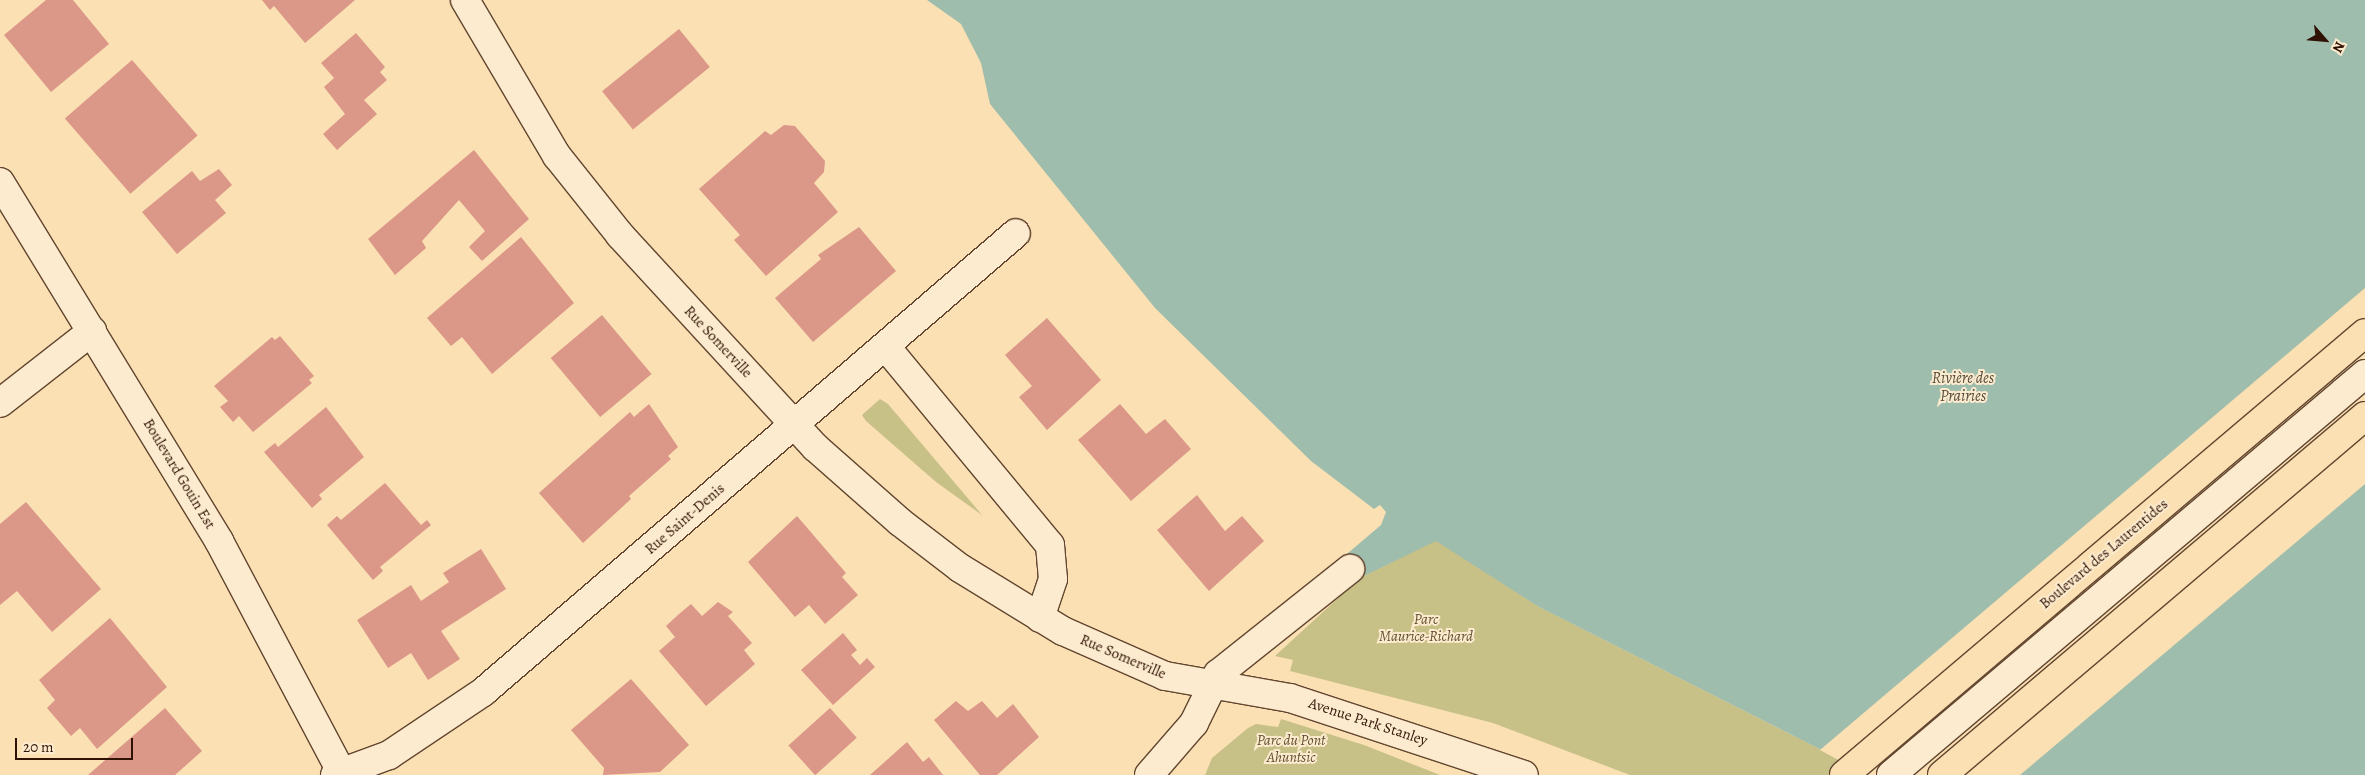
<!DOCTYPE html>
<html>
<head>
<meta charset="utf-8">
<style>
	body { margin:0 }
	#map { position:relative; width:2365px; height:775px; overflow:hidden; background:#fbe0b3; font-family:Alegreya,serif }
	div>[style] { position:absolute }
	[style*='--x'] { left:calc(var(--x)*1px); top:calc(var(--y)*1px); width:calc(var(--w)*1px); rotate:calc(var(--a)*1deg) }
	.green>* { inset:0; background:#c7c087 }
	.water>* { inset:0; background:#9fbdac }
	.pier>* { inset:0; background:#fbe0b3 }
	.building>* { inset:0; background:#db9787; transform-origin:0 0 }
	.roads { filter:drop-shadow(1px 0 #624630) drop-shadow(-1px 0 #624630) drop-shadow(0 1px #624630) drop-shadow(0 -1px #624630) }
	.minor>* { height:28px; margin:-14px; padding:0 14px; transform-origin:14px; border-radius:14px; background:#fcebce }
	.major>* { height:28px; margin:-14px; padding:0 14px; transform-origin:14px; border-radius:14px; background:#fbe0b3 }
	span { translate:-50% -50%; white-space:nowrap; text-align:center; line-height:1.15; -webkit-text-stroke:4px #fcebce; paint-order:stroke }
	.street-label { font-size:15px; color:#2f1204 }
	.park-label { font-size:15px; color:#644f32; font-style:italic }
	.water-label { font-size:16px; color:#564e3f; font-style:italic }
	.north { position:absolute; left:2300px; top:15px; width:50px; height:50px; -webkit-text-stroke:4px #fcebce; paint-order:stroke; rotate:117deg; font-size:14px; font-weight:700; line-height:20px; text-align:center; color:#2f1204 }
	.north::after { content:''; display:block; margin:auto; width:18px; height:22px; background:#2f1204; clip-path:polygon(50% 0,100% 100%,50% 72%,0 100%) }
	.scale { position:absolute; left:15px; top:738px; width:118px; height:22px; box-sizing:border-box; border:2px solid #2f1204; border-top:0; padding-left:6px; font-size:15px; line-height:18px; white-space:nowrap; color:#2f1204; -webkit-text-stroke:4px #fcebce; paint-order:stroke }
</style>
</head>
<body>
<div id="map">
	<div class="green">
		<div style="clip-path:polygon(880px 399px,888px 404px,982px 515px,936px 482px,866px 421px,862px 415px)"></div>
		<div style="clip-path:polygon(1436px 540px,1539px 607px,1871px 775px,1630px 775px,1493px 723px,1290px 671px,1293px 660px,1275px 656px,1360px 578px)"></div>
		<div style="clip-path:polygon(1281px 719px,1364px 745px,1440px 775px,1205px 775px,1212px 758px,1248px 728px,1256px 724px,1278px 727px)"></div>
	</div>
	<div class="water">
		<div style="clip-path:polygon(927px 0,2365px 0,2365px 775px,1871px 775px,1539px 607px,1436px 541px,1360px 578px,1341px 559px,1381px 525px,1386px 512px,1380px 505px,1374px 509px,1311px 461px,1155px 308px,990px 104px,981px 63px,961px 24px)"></div>
	</div>
	<div class="pier">
		<div style="clip-path:polygon(2365px 288px,2365px 484px,2020px 775px,1866px 775px,1820px 750px)"></div>
	</div>
	<div class="building">
		<div style="clip-path:polygon(46px 0,73px 0,109px 44px,51px 92px,4px 35px)"></div>
		<div style="clip-path:polygon(262px 0,355px 0,305px 43px,274px 6px,270px 10px)"></div>
		<div style="left:679px;top:29px;width:49px;height:99px;rotate:51deg"></div>
		<div style="clip-path:polygon(356px 33px,385px 67px,380px 72px,387px 80px,364px 100px,377px 114px,337px 150px,323px 134px,345px 114px,324px 87px,334px 78px,321px 63px)"></div>
		<div style="left:132px;top:60px;width:100px;height:89px;rotate:49deg"></div>
		<div style="clip-path:polygon(784px 125px,795px 126px,825px 161px,824px 172px,814px 183px,838px 212px,766px 276px,734px 240px,740px 235px,699px 189px,765px 131px,771px 135px)"></div>
		<div style="clip-path:polygon(474px 150px,529px 219px,482px 261px,469px 247px,485px 231px,459px 200px,422px 241px,426px 248px,395px 275px,368px 239px)"></div>
		<div style="clip-path:polygon(219px 169px,232px 185px,215px 200px,226px 213px,177px 254px,142px 212px,192px 171px,200px 181px)"></div>
		<div style="clip-path:polygon(859px 227px,896px 271px,813px 342px,775px 298px,821px 259px,818px 255px)"></div>
		<div style="clip-path:polygon(521px 237px,574px 303px,492px 374px,462px 337px,451px 346px,427px 318px)"></div>
		<div style="left:602px;top:315px;width:77px;height:67px;rotate:50deg"></div>
		<div style="clip-path:polygon(1047px 318px,1101px 380px,1047px 430px,1019px 397px,1032px 386px,1005px 355px)"></div>
		<div style="clip-path:polygon(280px 336px,314px 376px,309px 380px,312px 383px,253px 432px,239px 416px,233px 422px,220px 407px,228px 401px,214px 386px,272px 337px,275px 340px)"></div>
		<div style="clip-path:polygon(649px 404px,678px 447px,668px 456px,671px 459px,629px 496px,631px 499px,583px 543px,539px 493px,630px 412px,634px 417px)"></div>
		<div style="clip-path:polygon(1120px 404px,1146px 434px,1165px 419px,1191px 449px,1131px 501px,1078px 440px)"></div>
		<div style="clip-path:polygon(326px 407px,364px 457px,319px 495px,322px 499px,312px 508px,264px 452px,275px 443px,278px 447px)"></div>
		<div style="clip-path:polygon(385px 483px,421px 525px,427px 520px,431px 525px,380px 567px,383px 571px,373px 580px,327px 525px,337px 516px,341px 520px)"></div>
		<div style="clip-path:polygon(1197px 495px,1225px 531px,1242px 516px,1264px 541px,1209px 591px,1157px 530px)"></div>
		<div style="clip-path:polygon(26px 502px,101px 589px,52px 632px,17px 591px,0 605px,0 524px)"></div>
		<div style="clip-path:polygon(797px 516px,846px 573px,842px 577px,858px 595px,825px 624px,809px 605px,795px 617px,748px 562px)"></div>
		<div style="clip-path:polygon(481px 549px,506px 589px,441px 631px,460px 659px,428px 680px,411px 653px,388px 668px,357px 620px,411px 585px,421px 601px,449px 582px,443px 573px)"></div>
		<div style="clip-path:polygon(718px 602px,733px 612px,728px 616px,752px 643px,744px 650px,755px 664px,706px 706px,659px 651px,675px 637px,666px 626px,679px 614px,691px 604px,702px 616px)"></div>
		<div style="clip-path:polygon(110px 618px,167px 687px,97px 749px,80px 728px,71px 736px,47px 708px,55px 700px,39px 680px)"></div>
		<div style="clip-path:polygon(843px 633px,857px 650px,851px 655px,860px 665px,867px 658px,875px 667px,833px 705px,801px 670px)"></div>
		<div style="clip-path:polygon(631px 679px,689px 745px,660px 772px,603px 775px,604px 768px,571px 730px)"></div>
		<div style="clip-path:polygon(956px 701px,968px 711px,982px 701px,997px 718px,1013px 704px,1039px 737px,997px 775px,980px 775px,934px 720px)"></div>
		<div style="clip-path:polygon(165px 708px,202px 751px,175px 775px,88px 775px)"></div>
		<div style="left:830px;top:708px;width:40px;height:56px;rotate:48deg"></div>
		<div style="clip-path:polygon(907px 742px,923px 762px,929px 757px,943px 775px,870px 775px)"></div>
	</div>
	<div class="roads">
		<div class="minor">
			<div style="--x:465;--y:0;--w:181;--a:59.5"></div>
			<div style="--x:557;--y:156;--w:101;--a:51.4"></div>
			<div style="--x:620;--y:235;--w:288;--a:47.4"></div>
			<div style="--x:815;--y:447;--w:113;--a:41.4"></div>
			<div style="--x:900;--y:522;--w:76;--a:37.5"></div>
			<div style="--x:960;--y:568;--w:121;--a:31.5"></div>
			<div style="--x:1063;--y:631;--w:111;--a:23.8"></div>
			<div style="--x:1165;--y:676;--w:127;--a:10"></div>
			<div style="--x:1290;--y:698;--w:246;--a:18.2"></div>
			<div style="--x:0;--y:182;--w:421;--a:58.6"></div>
			<div style="--x:219;--y:541;--w:265;--a:62.1"></div>
			<div style="--x:886;--y:347;--w:257;--a:50.4"></div>
			<div style="--x:1050;--y:545;--w:34;--a:85"></div>
			<div style="--x:1053;--y:579;--w:41;--a:108.4"></div>
			<div style="--x:0;--y:403;--w:117;--a:-38"></div>
			<div style="--x:335;--y:775;--w:58;--a:-20.3"></div>
			<div style="--x:389;--y:755;--w:113;--a:-33.8"></div>
			<div style="--x:483;--y:692;--w:703;--a:-40.73"></div>
			<div style="--x:1149;--y:775;--w:69;--a:-49.1"></div>
			<div style="--x:1194;--y:723;--w:55;--a:-63.9"></div>
			<div style="--x:1218;--y:674;--w:169;--a:-38.5"></div>
			<div style="--x:1891;--y:775;--w:621;--a:-40.23"></div>
		</div>
		<div class="major">
			<div style="--x:1844;--y:775;--w:683;--a:-40.31"></div>
			<div style="--x:1942;--y:775;--w:555;--a:-40.32"></div>
		</div>
	</div>
	<div class="street-label">
		<span style="left:718px;top:342px;rotate:47deg">Rue Somerville</span>
		<span style="left:179px;top:474px;rotate:59deg">Boulevard Gouin Est</span>
		<span style="left:685px;top:519px;rotate:-41deg">Rue Saint-Denis</span>
		<span style="left:2104px;top:554px;rotate:-40deg">Boulevard des Laurentides</span>
		<span style="left:1123px;top:657px;rotate:23deg">Rue Somerville</span>
		<span style="left:1368px;top:722px;rotate:18deg">Avenue Park Stanley</span>
	</div>
	<div class="park-label">
		<span style="left:1426px;top:628px">Parc<br>Maurice-Richard</span>
		<span style="left:1291px;top:749px">Parc du Pont<br>Ahuntsic</span>
	</div>
	<div class="water-label">
		<span style="left:1963px;top:387px">Rivière des<br>Prairies</span>
	</div>
	<div class="north">N</div>
	<div class="scale">20 m</div>
</div>
</body>
</html>
